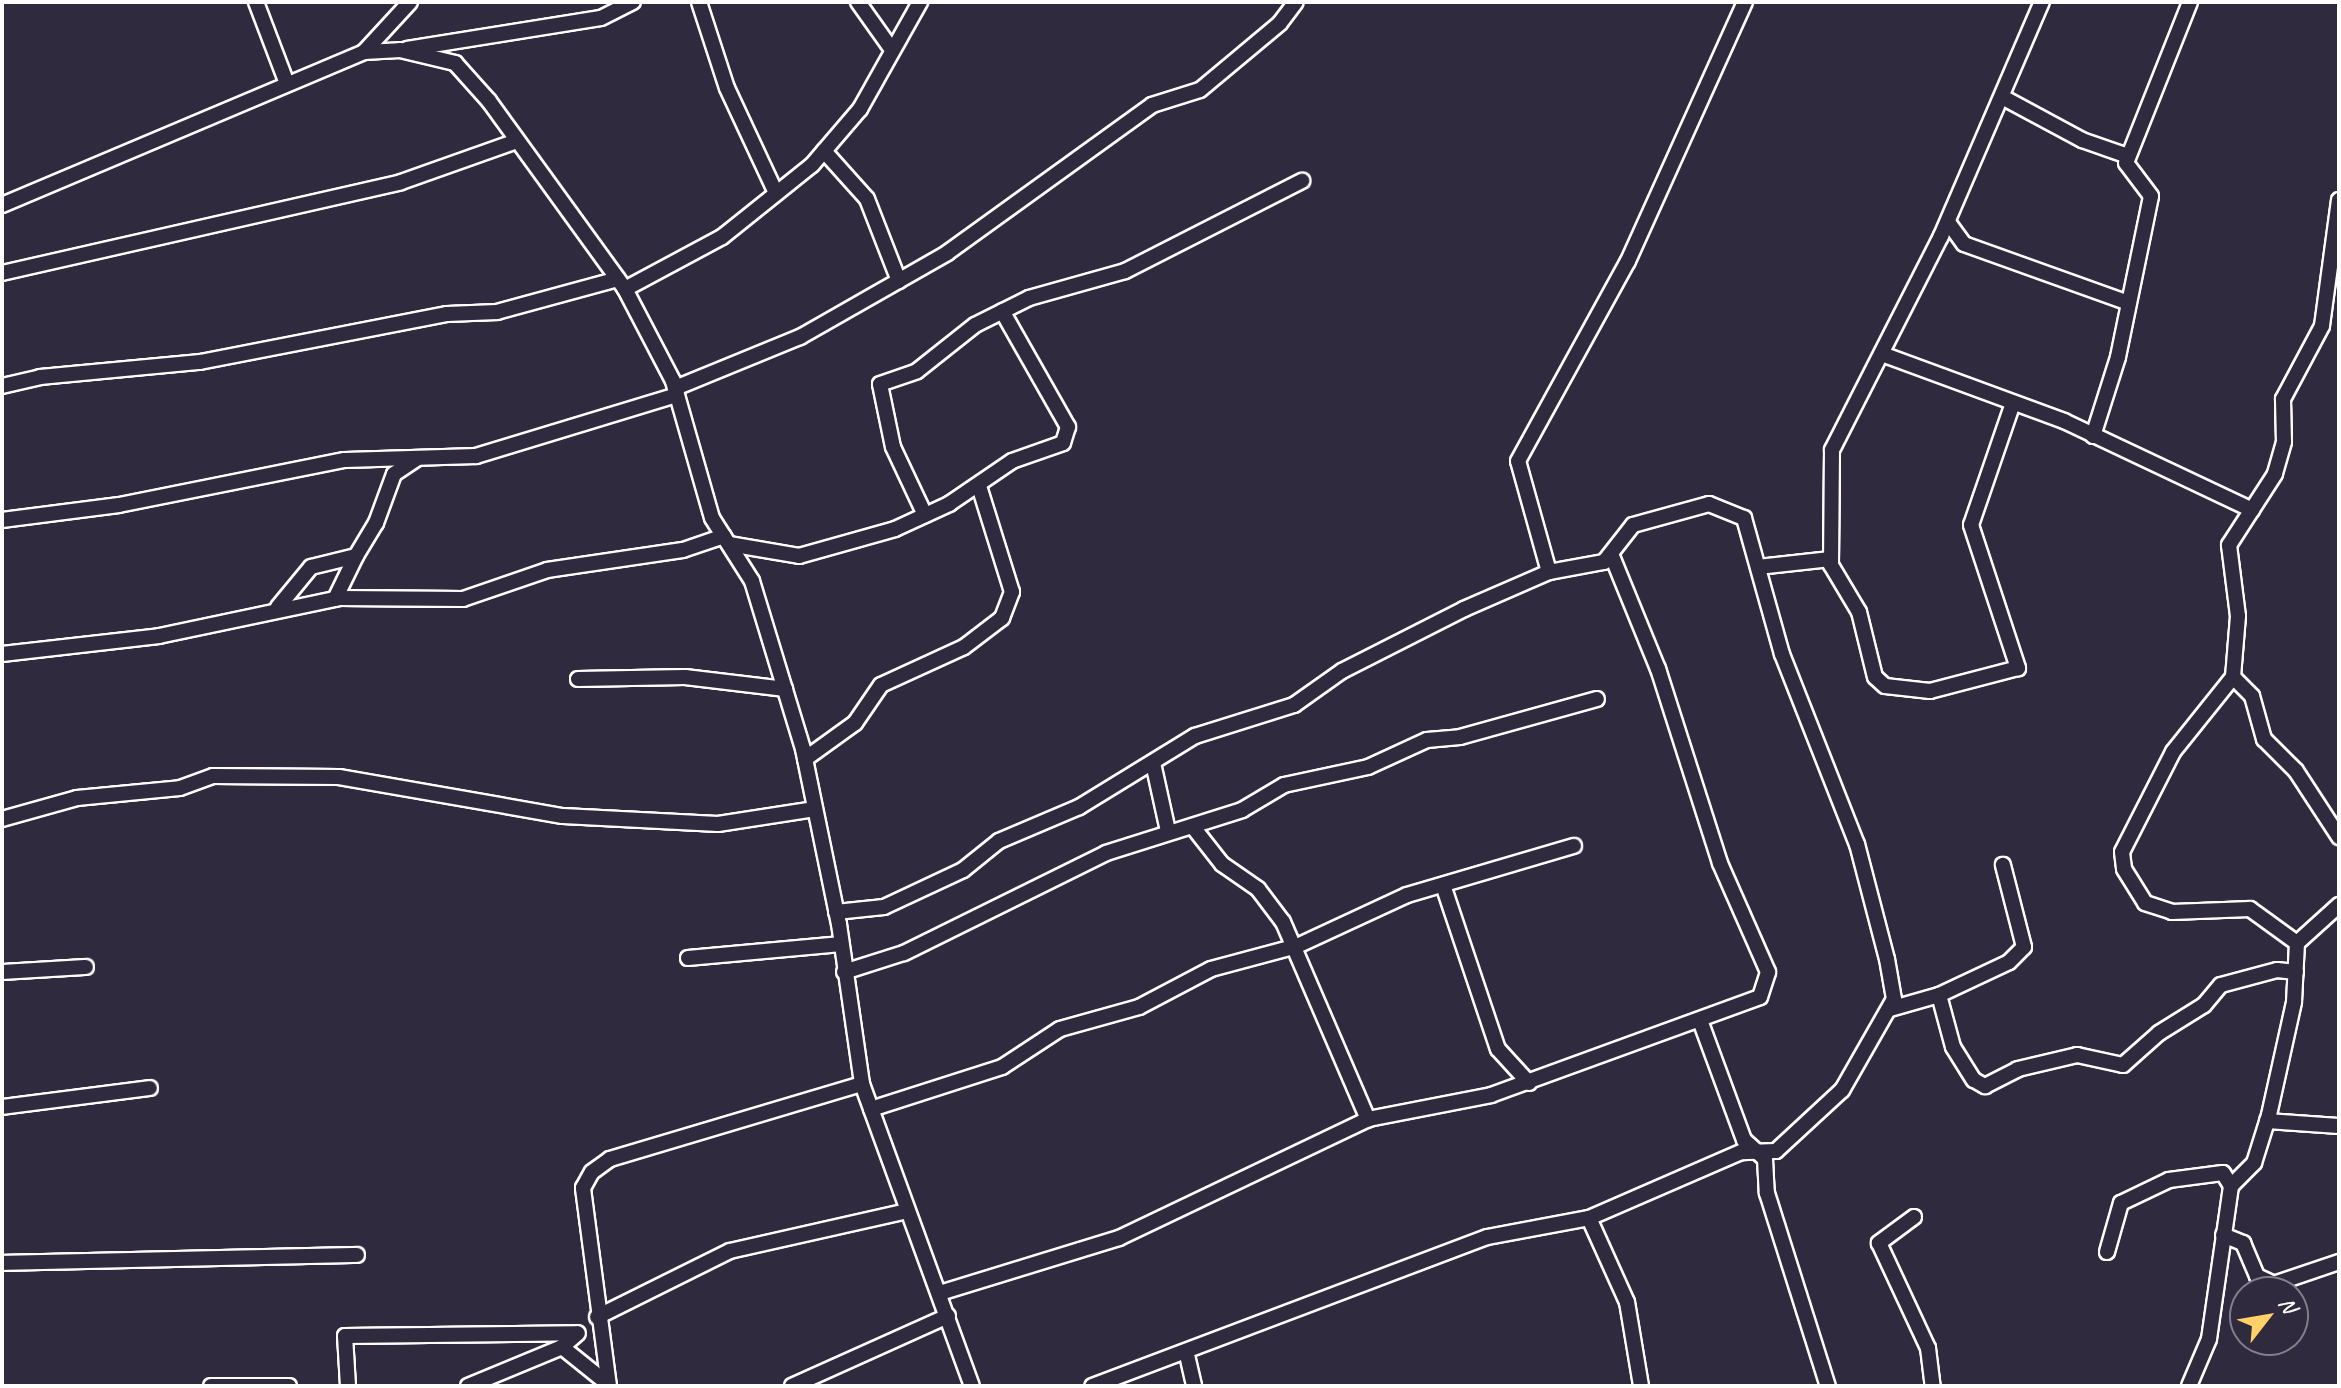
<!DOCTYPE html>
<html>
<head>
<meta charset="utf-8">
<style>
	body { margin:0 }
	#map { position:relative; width:2341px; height:1388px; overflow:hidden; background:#2f2a3d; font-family:Caveat,sans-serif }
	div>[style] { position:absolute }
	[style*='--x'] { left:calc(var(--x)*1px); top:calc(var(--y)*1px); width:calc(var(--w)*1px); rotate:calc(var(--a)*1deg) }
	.roads { filter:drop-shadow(2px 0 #fff) drop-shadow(-2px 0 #fff) drop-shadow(0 2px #fff) drop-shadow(0 -2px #fff) }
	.minor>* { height:14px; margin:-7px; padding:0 7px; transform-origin:7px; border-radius:7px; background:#2f2a3d }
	span { translate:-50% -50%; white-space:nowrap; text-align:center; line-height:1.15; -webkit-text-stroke:7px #2f2a3d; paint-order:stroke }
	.frame { position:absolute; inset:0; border:4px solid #fff; pointer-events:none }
	.north { position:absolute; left:2229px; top:1276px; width:80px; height:80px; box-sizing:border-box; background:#2f2a3d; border:2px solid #827f8b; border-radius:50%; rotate:59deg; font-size:22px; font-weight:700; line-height:32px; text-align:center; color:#fff }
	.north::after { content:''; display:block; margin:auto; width:28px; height:36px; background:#ffd166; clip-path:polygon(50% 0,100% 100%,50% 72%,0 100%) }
</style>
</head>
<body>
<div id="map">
	<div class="roads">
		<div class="minor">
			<div style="--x:256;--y:2;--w:85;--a:69.2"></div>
			<div style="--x:699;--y:2;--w:90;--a:72"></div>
			<div style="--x:727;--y:88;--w:116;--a:65"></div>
			<div style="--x:858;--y:2;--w:55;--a:54.6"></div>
			<div style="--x:407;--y:49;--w:196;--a:-9.1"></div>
			<div style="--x:601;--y:18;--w:36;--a:-27"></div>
			<div style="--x:364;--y:52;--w:68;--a:-47.4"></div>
			<div style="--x:2004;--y:98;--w:89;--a:28.3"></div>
			<div style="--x:2082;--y:140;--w:49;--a:19.2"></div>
			<div style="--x:824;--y:151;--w:64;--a:48.1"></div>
			<div style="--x:867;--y:199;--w:88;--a:68.7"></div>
			<div style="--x:2339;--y:200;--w:127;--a:97.7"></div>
			<div style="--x:2322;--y:326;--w:83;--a:118.1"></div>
			<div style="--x:2283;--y:399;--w:43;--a:88.7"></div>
			<div style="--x:2284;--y:442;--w:33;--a:106"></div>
			<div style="--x:2275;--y:474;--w:85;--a:122.9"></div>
			<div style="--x:2229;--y:545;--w:72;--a:82.8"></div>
			<div style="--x:2238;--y:616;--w:61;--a:94.7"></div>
			<div style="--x:2233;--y:677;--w:27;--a:45"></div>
			<div style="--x:2252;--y:696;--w:45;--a:74.4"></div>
			<div style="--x:2264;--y:739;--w:45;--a:45"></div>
			<div style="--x:2296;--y:771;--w:79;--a:56.9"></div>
			<div style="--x:2;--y:205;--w:393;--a:-22.9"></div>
			<div style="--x:364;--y:52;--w:36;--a:-3"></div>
			<div style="--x:400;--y:50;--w:57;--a:13.3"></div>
			<div style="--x:455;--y:63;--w:51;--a:48.2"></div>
			<div style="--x:489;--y:101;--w:232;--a:54.1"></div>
			<div style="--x:625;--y:289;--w:104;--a:62.4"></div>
			<div style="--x:673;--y:381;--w:142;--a:74.1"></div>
			<div style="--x:712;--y:518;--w:75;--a:57.6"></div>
			<div style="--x:752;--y:581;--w:176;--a:73.1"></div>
			<div style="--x:803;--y:749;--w:179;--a:78.4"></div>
			<div style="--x:839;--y:924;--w:162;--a:81.8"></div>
			<div style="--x:862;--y:1084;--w:321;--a:70"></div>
			<div style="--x:1948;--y:222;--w:27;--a:54"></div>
			<div style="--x:1964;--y:244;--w:175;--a:19.7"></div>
			<div style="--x:2;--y:273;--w:409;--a:-12.8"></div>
			<div style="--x:401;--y:182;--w:123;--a:-19.5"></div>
			<div style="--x:625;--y:289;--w:110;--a:-28.2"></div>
			<div style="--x:722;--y:237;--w:115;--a:-38.7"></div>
			<div style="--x:812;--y:165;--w:74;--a:-49.4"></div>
			<div style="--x:860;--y:109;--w:123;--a:-60.7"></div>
			<div style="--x:1882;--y:354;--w:194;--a:20.2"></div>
			<div style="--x:2064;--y:421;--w:208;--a:25.3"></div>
			<div style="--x:2;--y:386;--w:39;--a:-13"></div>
			<div style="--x:40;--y:377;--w:161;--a:-5.4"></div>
			<div style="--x:200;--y:362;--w:252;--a:-11"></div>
			<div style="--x:447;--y:314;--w:50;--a:-2.3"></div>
			<div style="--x:497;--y:312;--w:125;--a:-15.3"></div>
			<div style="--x:675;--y:388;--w:135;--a:-22.2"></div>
			<div style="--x:800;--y:337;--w:169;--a:-29.7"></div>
			<div style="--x:947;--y:253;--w:253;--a:-35.8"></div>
			<div style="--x:1152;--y:105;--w:50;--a:-17.4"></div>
			<div style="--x:1200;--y:90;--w:104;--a:-39.9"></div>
			<div style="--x:1280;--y:23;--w:26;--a:-53"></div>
			<div style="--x:2013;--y:403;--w:129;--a:109"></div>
			<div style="--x:1971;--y:525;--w:151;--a:71.8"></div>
			<div style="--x:2018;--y:668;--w:91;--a:165.4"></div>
			<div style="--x:1930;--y:691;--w:45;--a:-173.7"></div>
			<div style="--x:1885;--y:686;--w:13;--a:-138"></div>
			<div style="--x:1875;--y:677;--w:67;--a:-103.8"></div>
			<div style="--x:1859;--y:612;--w:55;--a:-120.8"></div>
			<div style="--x:1831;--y:565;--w:115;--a:-89.5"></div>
			<div style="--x:1832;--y:450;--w:240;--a:-63"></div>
			<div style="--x:1941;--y:236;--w:255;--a:-66.7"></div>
			<div style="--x:2093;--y:436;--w:83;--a:-72.4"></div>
			<div style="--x:2118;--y:357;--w:164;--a:-78.4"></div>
			<div style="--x:2151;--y:196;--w:41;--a:-127.1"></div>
			<div style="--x:2126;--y:163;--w:173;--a:-68.3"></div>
			<div style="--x:925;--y:515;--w:75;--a:-115.2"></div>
			<div style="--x:893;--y:447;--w:64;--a:-101.7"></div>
			<div style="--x:880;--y:384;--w:39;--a:-19"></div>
			<div style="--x:917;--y:371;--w:74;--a:-38.4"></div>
			<div style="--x:975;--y:325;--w:60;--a:-26.6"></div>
			<div style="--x:1029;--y:298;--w:100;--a:-15.7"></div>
			<div style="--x:1125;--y:271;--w:199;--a:-27"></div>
			<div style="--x:2;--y:520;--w:118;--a:-7.3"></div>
			<div style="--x:119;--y:505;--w:230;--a:-11.3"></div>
			<div style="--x:345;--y:460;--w:131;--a:-1.7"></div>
			<div style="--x:476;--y:456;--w:210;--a:-16.9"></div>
			<div style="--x:729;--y:544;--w:71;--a:9.7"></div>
			<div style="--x:799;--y:556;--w:100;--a:-15.7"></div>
			<div style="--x:895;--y:529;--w:60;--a:-24.8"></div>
			<div style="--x:949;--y:504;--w:76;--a:-34.3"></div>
			<div style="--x:1012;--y:461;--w:54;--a:-19.4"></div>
			<div style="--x:1063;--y:443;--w:17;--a:-73"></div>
			<div style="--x:1068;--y:427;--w:133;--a:-119.6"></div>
			<div style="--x:1758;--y:567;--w:73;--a:-6.3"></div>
			<div style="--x:1549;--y:572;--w:115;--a:-105.6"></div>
			<div style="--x:1518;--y:461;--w:228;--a:-61.2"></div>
			<div style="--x:1628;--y:261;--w:284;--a:-65.7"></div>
			<div style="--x:335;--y:599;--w:48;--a:-64"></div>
			<div style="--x:278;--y:607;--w:52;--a:-50.5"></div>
			<div style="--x:311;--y:567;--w:46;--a:-13.7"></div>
			<div style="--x:356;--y:556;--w:39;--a:-59"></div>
			<div style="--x:376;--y:523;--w:52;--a:-69.8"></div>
			<div style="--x:394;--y:474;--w:27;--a:-34"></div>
			<div style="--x:2;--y:654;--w:158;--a:-6.5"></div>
			<div style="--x:159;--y:636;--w:184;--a:-11.9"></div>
			<div style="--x:339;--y:598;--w:124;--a:0.5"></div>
			<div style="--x:463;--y:599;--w:89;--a:-19"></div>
			<div style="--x:547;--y:570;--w:137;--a:-8.4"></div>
			<div style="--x:683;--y:550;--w:43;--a:-18.9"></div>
			<div style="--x:2233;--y:677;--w:96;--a:128.7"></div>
			<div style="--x:2173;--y:752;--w:112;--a:117"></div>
			<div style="--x:2122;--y:852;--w:17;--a:83"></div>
			<div style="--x:2124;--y:869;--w:40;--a:58"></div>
			<div style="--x:2145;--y:903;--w:28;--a:18"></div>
			<div style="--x:2172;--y:912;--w:78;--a:-2.2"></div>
			<div style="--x:2250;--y:909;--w:58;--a:35.9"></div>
			<div style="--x:578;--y:679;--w:107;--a:-1.1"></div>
			<div style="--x:685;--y:677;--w:101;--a:6.8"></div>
			<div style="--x:805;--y:759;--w:62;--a:-35.8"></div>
			<div style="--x:855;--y:723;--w:46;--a:-55.6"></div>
			<div style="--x:881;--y:685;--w:91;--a:-24.6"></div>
			<div style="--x:964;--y:647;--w:48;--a:-37.3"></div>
			<div style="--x:1002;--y:618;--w:28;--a:-69"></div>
			<div style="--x:1012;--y:592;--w:111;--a:-107.3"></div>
			<div style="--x:1153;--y:763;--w:70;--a:77.6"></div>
			<div style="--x:2;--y:819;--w:78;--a:-15.6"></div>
			<div style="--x:77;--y:798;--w:103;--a:-5.5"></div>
			<div style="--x:180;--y:788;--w:35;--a:-20"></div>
			<div style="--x:213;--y:776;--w:126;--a:0.5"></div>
			<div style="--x:339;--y:777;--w:227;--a:9.9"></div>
			<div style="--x:563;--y:816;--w:155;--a:3"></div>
			<div style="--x:718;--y:824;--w:98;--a:-8.8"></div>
			<div style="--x:1193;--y:827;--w:47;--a:51.9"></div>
			<div style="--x:1222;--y:864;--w:44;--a:34.8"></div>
			<div style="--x:1258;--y:889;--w:41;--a:52.9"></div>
			<div style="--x:1283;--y:922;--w:215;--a:66.7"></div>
			<div style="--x:1443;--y:885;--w:173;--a:71.5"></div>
			<div style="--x:1498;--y:1049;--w:46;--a:47.6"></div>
			<div style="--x:836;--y:912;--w:48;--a:-5.9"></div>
			<div style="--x:884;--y:907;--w:87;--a:-25.1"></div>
			<div style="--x:963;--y:870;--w:46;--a:-38.9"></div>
			<div style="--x:999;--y:841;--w:87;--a:-23"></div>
			<div style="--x:1079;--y:807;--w:136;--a:-31.5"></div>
			<div style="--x:1195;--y:736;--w:104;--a:-17.4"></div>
			<div style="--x:1294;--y:705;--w:59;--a:-35.3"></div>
			<div style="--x:1342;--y:671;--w:137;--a:-26.9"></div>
			<div style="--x:1464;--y:609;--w:93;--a:-23.5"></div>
			<div style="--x:1549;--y:572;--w:56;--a:-10.3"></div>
			<div style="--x:1604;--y:562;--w:47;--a:-51.9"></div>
			<div style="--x:1633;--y:525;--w:79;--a:-15.4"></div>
			<div style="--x:1709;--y:504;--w:38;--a:22"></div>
			<div style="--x:1744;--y:518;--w:141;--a:74.4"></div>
			<div style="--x:1782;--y:654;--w:204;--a:68.5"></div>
			<div style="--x:1857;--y:844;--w:119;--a:75.4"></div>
			<div style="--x:1887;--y:959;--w:41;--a:80.1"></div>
			<div style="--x:1894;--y:999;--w:105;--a:119.7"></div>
			<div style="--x:1842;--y:1090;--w:90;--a:137.3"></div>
			<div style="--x:1776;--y:1151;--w:35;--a:178"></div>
			<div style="--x:1741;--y:1152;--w:166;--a:156.5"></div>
			<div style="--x:1589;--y:1218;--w:104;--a:169.4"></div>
			<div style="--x:1487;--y:1237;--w:422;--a:159.3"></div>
			<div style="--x:688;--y:958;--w:154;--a:-5.2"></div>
			<div style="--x:2;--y:972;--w:84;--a:-3.4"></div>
			<div style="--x:844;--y:972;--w:63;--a:-17.6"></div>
			<div style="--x:904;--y:953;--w:225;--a:-26.3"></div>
			<div style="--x:1106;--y:853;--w:143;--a:-17.5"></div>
			<div style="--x:1242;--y:810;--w:49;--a:-30.8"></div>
			<div style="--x:1284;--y:785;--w:86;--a:-12.1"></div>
			<div style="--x:1368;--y:767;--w:65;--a:-24.6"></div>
			<div style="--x:1427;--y:740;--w:33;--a:-5"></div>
			<div style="--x:1460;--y:737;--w:142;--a:-15.5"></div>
			<div style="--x:1939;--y:995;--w:77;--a:-25.2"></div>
			<div style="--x:2009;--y:962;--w:21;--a:-45"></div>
			<div style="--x:2024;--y:947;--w:85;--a:-104.4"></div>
			<div style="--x:1890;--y:1009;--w:51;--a:-15.9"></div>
			<div style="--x:1939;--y:995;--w:54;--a:74.9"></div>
			<div style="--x:1953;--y:1047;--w:39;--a:58"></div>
			<div style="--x:1974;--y:1080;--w:13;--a:29"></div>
			<div style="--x:1985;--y:1086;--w:37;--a:-27"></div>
			<div style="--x:2018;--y:1069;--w:61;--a:-13.3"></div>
			<div style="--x:2077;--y:1055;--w:47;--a:12.3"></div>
			<div style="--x:2123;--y:1065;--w:48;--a:-41.6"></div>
			<div style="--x:2159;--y:1033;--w:53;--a:-31.9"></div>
			<div style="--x:2204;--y:1005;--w:26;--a:-50"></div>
			<div style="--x:2221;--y:985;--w:58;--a:-15"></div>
			<div style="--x:2277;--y:970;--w:19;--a:6"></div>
			<div style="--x:1701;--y:1023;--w:125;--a:69.8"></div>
			<div style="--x:1744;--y:1140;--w:28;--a:42"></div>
			<div style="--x:1765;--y:1159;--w:34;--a:87"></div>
			<div style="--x:1767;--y:1193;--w:202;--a:72.5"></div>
			<div style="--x:2;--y:1107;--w:149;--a:-7.3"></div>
			<div style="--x:871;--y:1109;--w:138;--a:-17.8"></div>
			<div style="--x:1002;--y:1067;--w:69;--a:-33.2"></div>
			<div style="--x:1060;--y:1029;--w:82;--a:-15.6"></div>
			<div style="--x:1139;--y:1007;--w:81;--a:-27.8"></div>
			<div style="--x:1211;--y:969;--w:89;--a:-15"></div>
			<div style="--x:1297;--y:946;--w:121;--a:-24.9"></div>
			<div style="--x:1407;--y:895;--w:174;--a:-16.4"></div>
			<div style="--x:2267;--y:1121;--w:72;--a:4"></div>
			<div style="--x:1914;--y:1217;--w:44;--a:143.4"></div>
			<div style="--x:1879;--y:1243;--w:116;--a:65"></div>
			<div style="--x:1928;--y:1348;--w:38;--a:83"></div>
			<div style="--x:1589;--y:1218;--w:92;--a:65.7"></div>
			<div style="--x:1627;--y:1302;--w:85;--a:80.5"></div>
			<div style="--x:2223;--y:1235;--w:22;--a:22"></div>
			<div style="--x:2243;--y:1243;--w:36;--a:67"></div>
			<div style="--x:2257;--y:1276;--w:19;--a:25"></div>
			<div style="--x:2274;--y:1284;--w:69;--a:-18.7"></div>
			<div style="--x:2107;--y:1252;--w:51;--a:-74.1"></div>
			<div style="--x:2121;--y:1203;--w:53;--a:-25.6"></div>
			<div style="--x:2169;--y:1180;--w:54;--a:-7.4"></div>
			<div style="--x:2223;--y:1173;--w:15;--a:58"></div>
			<div style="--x:2;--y:1263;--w:355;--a:-1.3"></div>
			<div style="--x:940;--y:1293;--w:187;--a:-17.1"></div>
			<div style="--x:1119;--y:1238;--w:276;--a:-25.5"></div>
			<div style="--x:1368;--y:1119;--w:125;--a:-11"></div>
			<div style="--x:1491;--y:1095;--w:286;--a:-20"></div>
			<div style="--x:1760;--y:997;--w:26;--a:-72"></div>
			<div style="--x:1768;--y:972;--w:119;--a:-113.8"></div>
			<div style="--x:1720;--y:863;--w:204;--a:-107.7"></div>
			<div style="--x:1658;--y:669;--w:124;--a:-112.2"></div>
			<div style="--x:597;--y:1317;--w:148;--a:-26.4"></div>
			<div style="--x:730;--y:1251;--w:181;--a:-12.7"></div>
			<div style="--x:562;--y:1347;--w:59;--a:38.8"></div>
			<div style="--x:1187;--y:1355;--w:32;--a:77"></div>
			<div style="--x:211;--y:1386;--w:78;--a:0"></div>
			<div style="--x:348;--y:1386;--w:50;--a:-93.4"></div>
			<div style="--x:345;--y:1336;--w:232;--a:-0.7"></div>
			<div style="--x:468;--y:1386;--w:102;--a:-22.5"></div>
			<div style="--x:562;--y:1347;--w:21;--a:-41"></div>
			<div style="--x:609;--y:1386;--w:200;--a:-97.5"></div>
			<div style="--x:583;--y:1188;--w:18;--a:-61"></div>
			<div style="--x:592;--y:1172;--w:22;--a:-36"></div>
			<div style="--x:610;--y:1159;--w:263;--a:-16.6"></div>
			<div style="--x:792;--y:1386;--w:171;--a:-24.2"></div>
			<div style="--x:2189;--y:1386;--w:51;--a:-66.9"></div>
			<div style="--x:2209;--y:1339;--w:155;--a:-81.8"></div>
			<div style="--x:2231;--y:1186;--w:33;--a:-45"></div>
			<div style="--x:2254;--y:1163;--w:50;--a:-72.6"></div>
			<div style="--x:2269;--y:1115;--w:116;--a:-77.5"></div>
			<div style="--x:2294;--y:1002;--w:59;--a:-87.1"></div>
			<div style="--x:2297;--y:943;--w:57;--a:-42.1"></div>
		</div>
	</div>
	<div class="frame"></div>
	<div class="north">N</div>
</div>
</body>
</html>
